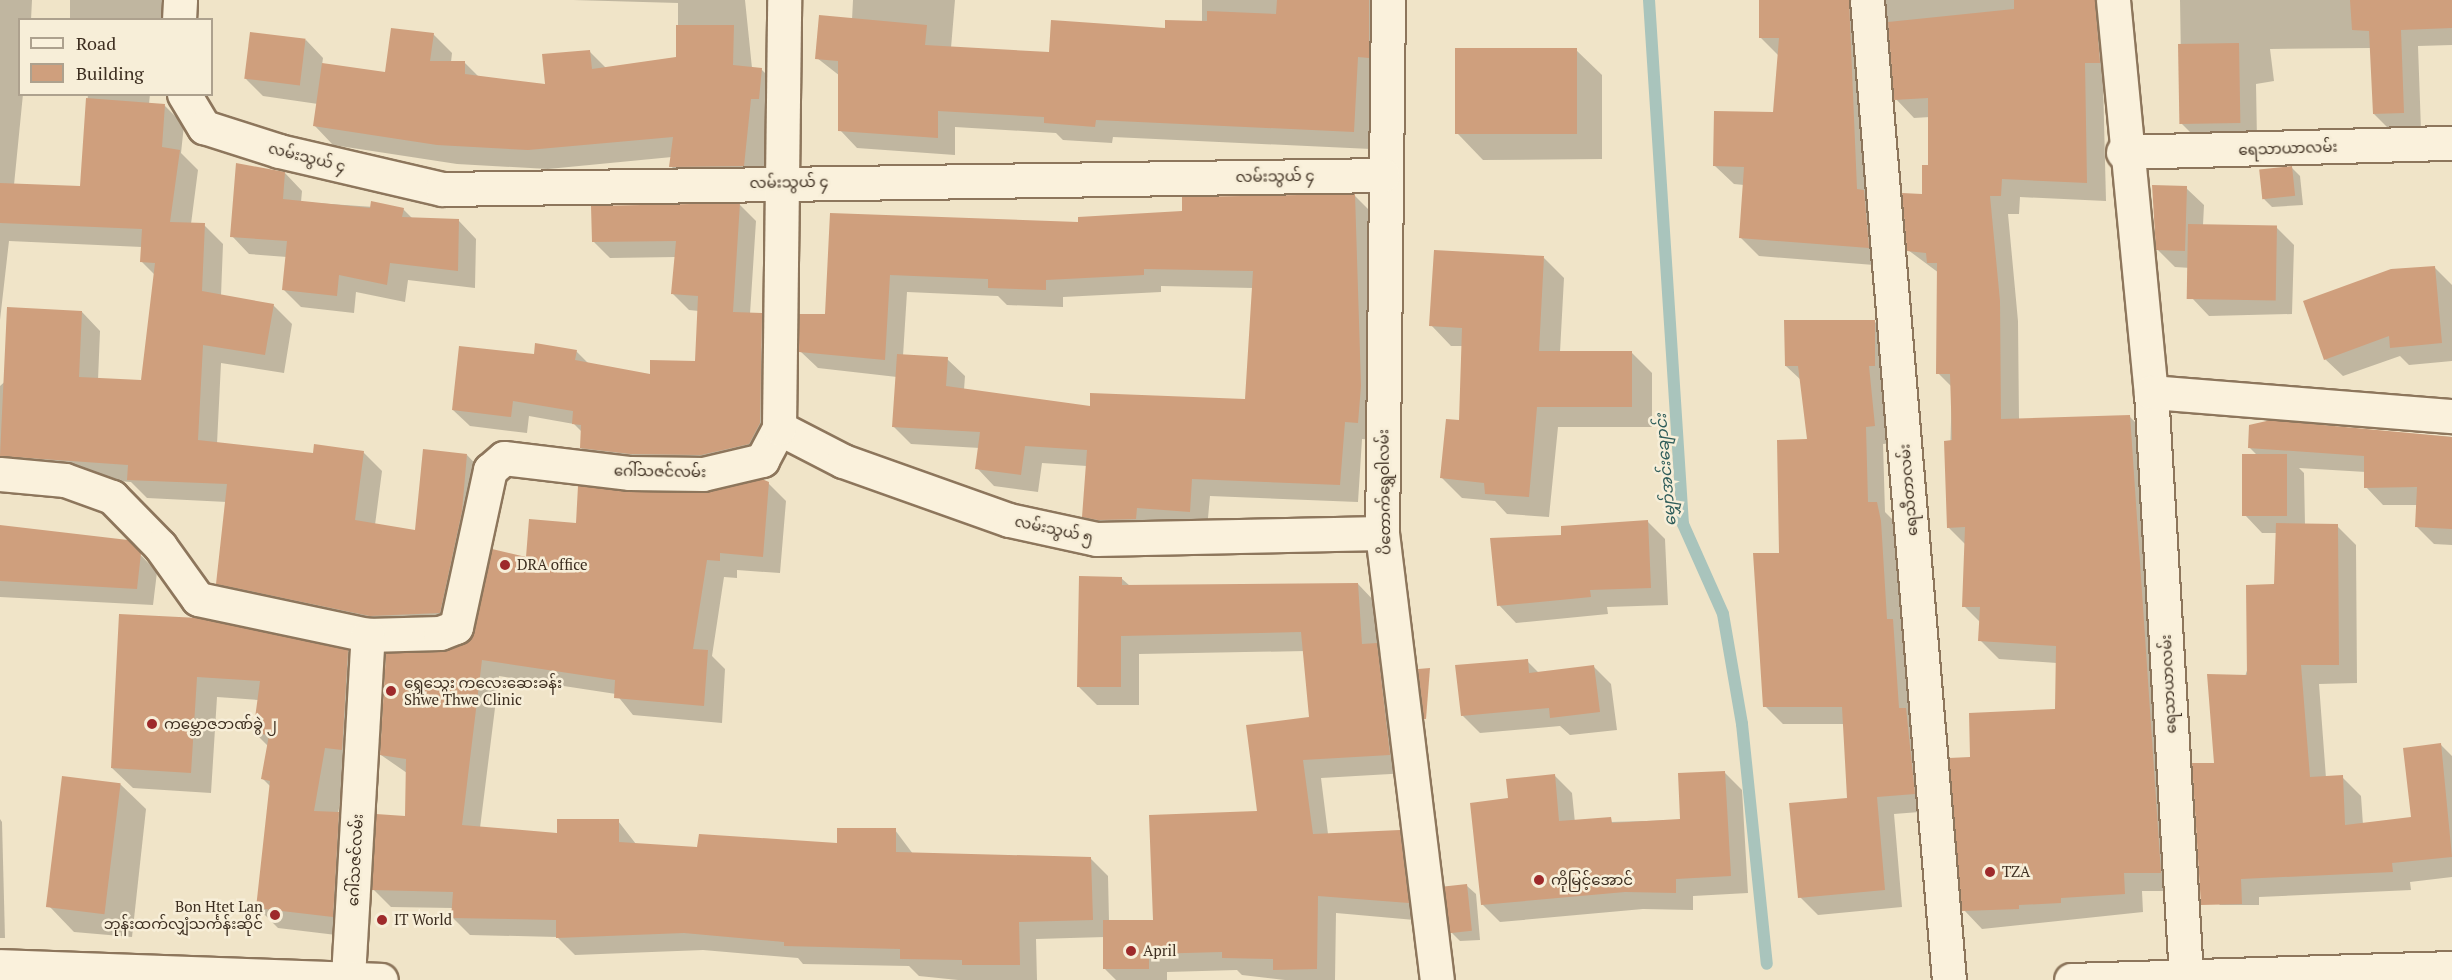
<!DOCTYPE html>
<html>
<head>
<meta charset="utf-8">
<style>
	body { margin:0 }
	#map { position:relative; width:2452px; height:980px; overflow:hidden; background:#f0e4c8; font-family:"PT Serif","Noto Sans Myanmar",serif }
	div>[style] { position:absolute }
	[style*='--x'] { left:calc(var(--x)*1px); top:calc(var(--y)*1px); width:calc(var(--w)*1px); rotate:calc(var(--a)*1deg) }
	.shadow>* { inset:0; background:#0003; transform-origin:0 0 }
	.stream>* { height:12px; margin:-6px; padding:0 6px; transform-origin:6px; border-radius:6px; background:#a9c4bc }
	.building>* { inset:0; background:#cf9f7d; transform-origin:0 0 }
	.roads { filter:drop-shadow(2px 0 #8d765c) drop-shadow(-2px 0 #8d765c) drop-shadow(0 2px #8d765c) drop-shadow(0 -2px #8d765c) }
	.street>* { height:33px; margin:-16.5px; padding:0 16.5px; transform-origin:16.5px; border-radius:16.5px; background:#faf1dc }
	.secondary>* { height:33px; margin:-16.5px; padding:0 16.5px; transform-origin:16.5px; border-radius:16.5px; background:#faf1dc }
	.dots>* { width:16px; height:16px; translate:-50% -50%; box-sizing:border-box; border:3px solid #f7eed8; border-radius:50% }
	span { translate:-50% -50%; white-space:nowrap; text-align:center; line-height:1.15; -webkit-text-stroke:5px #f7eed8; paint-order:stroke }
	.street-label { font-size:15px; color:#3d2e20 }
	.poi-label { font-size:15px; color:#3d2e20 }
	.left { translate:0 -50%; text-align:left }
	.right { translate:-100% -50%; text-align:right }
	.water-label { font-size:16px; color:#2f5d5a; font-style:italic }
	.legend { position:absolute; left:18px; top:18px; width:195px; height:78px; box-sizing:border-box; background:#f7eed8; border:2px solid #ada18e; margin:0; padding:8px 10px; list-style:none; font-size:18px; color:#3d2e20 }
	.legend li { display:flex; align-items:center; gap:12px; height:30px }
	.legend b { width:30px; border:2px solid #ada18e }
</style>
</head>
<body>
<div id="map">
	<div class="shadow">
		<div style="clip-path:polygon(0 0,32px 0,31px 20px,20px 20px,23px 94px,14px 185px,81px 188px,88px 94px,150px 94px,149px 104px,165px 106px,184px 125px,181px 153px,198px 170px,191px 224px,204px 225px,223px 244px,221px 296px,273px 305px,292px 324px,284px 373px,221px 363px,217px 444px,314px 455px,363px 452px,382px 471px,375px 525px,416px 532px,467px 455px,485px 474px,458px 631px,237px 602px,218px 583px,227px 502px,147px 498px,131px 482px,21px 474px,4px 481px,0 492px,0 386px,82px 312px,100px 331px,98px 380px,143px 382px,155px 275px,142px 262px,142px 247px,9px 241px,0 320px)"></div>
		<div style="left:70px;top:0;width:106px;height:20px"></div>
		<div style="clip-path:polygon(745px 0,752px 68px,761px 69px,780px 88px,770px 117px,763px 184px,689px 185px,671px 166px,672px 157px,548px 169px,457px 164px,333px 145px,315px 126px,318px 104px,263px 96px,246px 79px,306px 40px,323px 58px,322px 65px,386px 73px,433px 34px,452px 53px,451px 62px,464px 62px,479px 77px,547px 85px,589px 51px,607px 69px,678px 59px,678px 3px,573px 0)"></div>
		<div style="clip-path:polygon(853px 0,955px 0,951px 48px,1050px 53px,1202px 23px,1202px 0,1402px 0,1371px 149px,1113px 137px,1112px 143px,1063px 140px,1056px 133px,955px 127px,955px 155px,857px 148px,840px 130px,840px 76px,817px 58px,852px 20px)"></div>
		<div style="clip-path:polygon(1760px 0,2114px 0,2118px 81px,2103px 81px,2106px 201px,2020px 197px,2019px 214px,2008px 214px,2018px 321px,2019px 420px,2130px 417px,2149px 436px,2179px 891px,2142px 891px,2143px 912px,1982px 929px,1964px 910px,1972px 758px,2056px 711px,2057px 663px,1999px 659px,1980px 640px,1981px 623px,1964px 606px,1966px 545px,1948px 527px,1952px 387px,1938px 373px,1939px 273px,1908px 250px,1930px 167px,1930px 117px,1914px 118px,1896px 99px,1885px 2px,1876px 3px,1887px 266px,1759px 256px,1740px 237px,1744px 185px,1734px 184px,1715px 166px,1774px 113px,1779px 56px,1761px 38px)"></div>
		<div style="clip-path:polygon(2180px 0,2452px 0,2452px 45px,2418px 46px,2421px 130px,2391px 131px,2374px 114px,2371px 48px,2270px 49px,2274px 81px,2256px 84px,2257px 140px,2199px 141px,2182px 124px)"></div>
		<div style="clip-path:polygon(1576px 50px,1602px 75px,1602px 159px,1483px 160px,1458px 134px)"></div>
		<div style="clip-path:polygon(2292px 168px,2300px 176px,2303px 205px,2272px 207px,2264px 199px)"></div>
		<div style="clip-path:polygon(285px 173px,302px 191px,301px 202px,403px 209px,413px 219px,459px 221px,476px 239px,475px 288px,408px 280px,405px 302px,356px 292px,354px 313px,301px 307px,283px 289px,287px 257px,249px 254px,232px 236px)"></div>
		<div style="clip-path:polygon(2186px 188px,2204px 205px,2203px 225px,2276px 227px,2294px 245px,2292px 314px,2209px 316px,2192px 298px,2191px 268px,2175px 267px,2158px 250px)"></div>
		<div style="clip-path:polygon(evenodd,1355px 196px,1372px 213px,1375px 440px,1362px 439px,1358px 502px,1210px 496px,1207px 529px,1101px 534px,1083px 516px,1087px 466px,1042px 463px,1038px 492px,994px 486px,977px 468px,980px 448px,911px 444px,894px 427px,897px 377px,818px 368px,800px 351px,827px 315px,831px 214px,1080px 224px,1355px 196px,1161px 286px,1253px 288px,1247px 400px,1091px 408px,964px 390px,965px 376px,947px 359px,903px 356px,907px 292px,998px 296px,1007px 305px,1063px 307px,1063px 297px,1161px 292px,1161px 286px)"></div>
		<div style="clip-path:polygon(740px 205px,756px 221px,750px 314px,761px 315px,777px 331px,766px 460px,598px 464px,581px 448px,582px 432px,574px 424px,529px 416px,527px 433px,470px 426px,453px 410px,535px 355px,576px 351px,589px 364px,651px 375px,696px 362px,699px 311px,689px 310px,673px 294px,676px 257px,610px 258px,594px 242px)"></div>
		<div style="clip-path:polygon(1544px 258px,1564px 278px,1560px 352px,1632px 353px,1652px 373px,1652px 427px,1558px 427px,1549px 517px,1507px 514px,1495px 501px,1462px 498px,1441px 477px,1460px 422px,1463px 346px,1451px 346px,1431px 325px)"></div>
		<div style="clip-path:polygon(2434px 267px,2452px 285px,2452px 361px,2409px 365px,2400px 356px,2343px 376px,2325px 359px)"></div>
		<div style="clip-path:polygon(1874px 321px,1892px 339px,1892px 443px,1883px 444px,1885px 512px,1894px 521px,1898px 540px,1932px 811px,1894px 814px,1902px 907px,1818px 915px,1800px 897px,1848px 799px,1845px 724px,1783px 724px,1765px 706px,1780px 554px,1808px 440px,1802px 381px,1786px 366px)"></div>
		<div style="clip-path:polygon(2271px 422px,2452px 437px,2452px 545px,2434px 544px,2417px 527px,2418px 505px,2383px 505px,2366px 487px,2366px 472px,2299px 468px,2304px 473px,2305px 525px,2337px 526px,2356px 545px,2357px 683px,2319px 684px,2326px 778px,2342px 777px,2361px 796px,2363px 825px,2413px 819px,2441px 745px,2452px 756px,2452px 877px,2410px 882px,2411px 890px,2259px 897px,2259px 905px,2220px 905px,2201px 886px,2216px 764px,2275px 586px,2277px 533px,2262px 533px,2245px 515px,2257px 455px,2250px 448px)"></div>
		<div style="clip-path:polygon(768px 483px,786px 501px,780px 573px,737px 570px,737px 578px,724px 577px,712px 656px,725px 669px,722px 723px,633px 715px,616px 694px,499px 676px,480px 828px,558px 835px,618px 821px,636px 844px,698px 849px,838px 845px,895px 830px,913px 854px,1090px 858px,1108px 876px,1109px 921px,1155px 921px,1259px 813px,1310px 718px,1305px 651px,1139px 654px,1139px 705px,1097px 705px,1078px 686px,1121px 578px,1130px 586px,1358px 584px,1376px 603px,1379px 647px,1395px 663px,1408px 773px,1321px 778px,1328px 834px,1399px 832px,1418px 850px,1426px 921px,1336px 913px,1335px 980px,1285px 980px,1242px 975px,1237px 970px,1167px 972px,1167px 980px,1116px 980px,1105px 969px,1105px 937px,1036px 939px,1037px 980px,958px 980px,919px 976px,909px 966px,803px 964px,798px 958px,703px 950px,575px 955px,557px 937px,470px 935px,452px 917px,453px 908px,391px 907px,373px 889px,406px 817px,407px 773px,381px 755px,441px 653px,471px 641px,528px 559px,577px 524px)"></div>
		<div style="clip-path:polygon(1647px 521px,1665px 539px,1668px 605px,1607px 607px,1608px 614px,1516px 623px,1499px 605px,1563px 536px)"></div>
		<div style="clip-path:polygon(0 527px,127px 541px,157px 572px,153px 605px,0 597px)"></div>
		<div style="clip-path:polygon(120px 616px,348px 651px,368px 672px,338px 813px,359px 835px,353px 937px,278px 928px,257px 907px,271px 787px,263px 779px,268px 746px,255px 733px,259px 700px,217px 697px,211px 793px,133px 788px,112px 768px)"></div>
		<div style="clip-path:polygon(1527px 661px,1539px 673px,1594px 667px,1611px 684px,1617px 730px,1570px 735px,1560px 726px,1480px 733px,1462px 715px)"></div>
		<div style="clip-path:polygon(1724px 772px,1742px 790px,1748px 893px,1693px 896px,1693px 910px,1643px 909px,1500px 922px,1482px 904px,1510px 799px,1554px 775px,1572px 793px,1575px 823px,1682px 820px)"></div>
		<div style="clip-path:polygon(120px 784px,146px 809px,132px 937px,74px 932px,49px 906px)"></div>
		<div style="clip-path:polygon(0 819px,2px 822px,5px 938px,0 938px)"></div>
		<div style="clip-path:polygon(1467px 886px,1476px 894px,1480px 940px,1460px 941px,1452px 933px)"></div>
	</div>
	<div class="stream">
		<div style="--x:1649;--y:0;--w:525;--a:86.29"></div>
		<div style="--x:1683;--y:524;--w:98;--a:66"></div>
		<div style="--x:1723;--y:614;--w:112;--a:80.2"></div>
		<div style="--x:1742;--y:724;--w:241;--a:84.1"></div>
	</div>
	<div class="building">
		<div style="clip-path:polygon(1277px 0,1369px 0,1369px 58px,1358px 57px,1354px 132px,1096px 120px,1095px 127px,1044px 123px,1044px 117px,938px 111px,938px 138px,838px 131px,838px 61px,815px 59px,819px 15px,927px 25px,925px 45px,1049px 52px,1051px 20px,1165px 28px,1165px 20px,1207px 21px,1207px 11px,1276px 14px)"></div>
		<div style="clip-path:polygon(1759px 0,1849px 0,1857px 189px,1864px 190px,1869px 248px,1739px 238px,1744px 167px,1713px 166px,1714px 111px,1773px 112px,1779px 38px,1759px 38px)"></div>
		<div style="clip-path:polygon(2014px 0,2095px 0,2100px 63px,2085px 63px,2087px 183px,2002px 179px,2001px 196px,1990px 196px,2000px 301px,2001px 419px,2130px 415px,2161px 873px,2124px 873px,2125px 894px,2061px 898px,2061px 903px,2019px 905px,2019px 909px,1962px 911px,1949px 758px,1970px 757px,1969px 713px,2055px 709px,2056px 646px,1978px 641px,1980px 607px,1962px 607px,1965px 527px,1947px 528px,1944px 441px,1952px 440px,1950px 374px,1936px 374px,1937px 263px,1927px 263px,1926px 253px,1907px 251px,1902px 193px,1922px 194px,1922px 165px,1928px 165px,1928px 98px,1894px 100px,1888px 22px,2014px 9px)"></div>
		<div style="clip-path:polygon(2350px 0,2452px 0,2452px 28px,2401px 30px,2404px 113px,2373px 114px,2369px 31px,2352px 30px)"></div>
		<div style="clip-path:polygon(676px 25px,734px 25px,733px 65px,762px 68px,759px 99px,751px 99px,744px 166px,669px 167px,673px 137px,528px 150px,437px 145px,313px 126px,322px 63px,385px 72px,391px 28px,434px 33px,430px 61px,465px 61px,465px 74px,545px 84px,542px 54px,590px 50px,592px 69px,676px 57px)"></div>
		<div style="left:250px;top:32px;width:56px;height:47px;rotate:7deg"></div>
		<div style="left:2239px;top:43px;width:80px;height:61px;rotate:89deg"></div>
		<div style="left:1577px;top:48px;width:86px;height:122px;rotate:90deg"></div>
		<div style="clip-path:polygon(86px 98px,165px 104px,162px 147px,180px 150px,170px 222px,205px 223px,202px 291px,274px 304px,265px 355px,203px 345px,198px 440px,313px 453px,314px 444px,364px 451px,355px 520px,415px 530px,423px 449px,467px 454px,462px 511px,440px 613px,370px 616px,216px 584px,227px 484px,127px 480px,128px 465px,0 456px,7px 307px,82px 311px,79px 377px,141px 380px,155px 263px,140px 262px,142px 229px,0 223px,0 183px,80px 186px)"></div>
		<div style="clip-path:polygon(236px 163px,285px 172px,283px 199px,370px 208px,371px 201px,404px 208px,402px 217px,459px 219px,458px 271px,390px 263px,387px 285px,339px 275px,337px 296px,282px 290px,287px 241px,230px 237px)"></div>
		<div style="left:2292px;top:166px;width:30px;height:33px;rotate:84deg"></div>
		<div style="clip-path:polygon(2152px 185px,2187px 186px,2185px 251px,2156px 250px)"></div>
		<div style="clip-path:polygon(1355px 194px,1361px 386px,1358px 423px,1345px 422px,1340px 485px,1192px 479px,1190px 512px,1137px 508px,1136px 519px,1098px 520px,1082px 517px,1087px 450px,1025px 446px,1021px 475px,975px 469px,980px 432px,892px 427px,897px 354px,948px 357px,946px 386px,1090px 406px,1090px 393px,1245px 399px,1253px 271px,1144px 269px,1144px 275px,1046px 280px,1046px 290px,988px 288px,988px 279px,890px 275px,885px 360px,799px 352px,799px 314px,825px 314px,830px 213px,1078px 222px,1078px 217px,1182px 211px,1182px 197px)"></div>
		<div style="clip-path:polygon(740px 203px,733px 312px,762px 313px,760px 423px,749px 444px,701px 455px,631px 454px,580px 448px,581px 425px,572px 424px,573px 411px,513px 401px,511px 417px,452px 410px,459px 346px,534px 354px,535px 343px,577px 350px,575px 360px,650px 374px,650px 360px,695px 361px,698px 296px,671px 294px,676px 241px,592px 242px,591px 206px)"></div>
		<div style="left:2188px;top:224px;width:89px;height:75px;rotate:1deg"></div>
		<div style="clip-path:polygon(1434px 250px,1544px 256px,1539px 351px,1632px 351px,1632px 407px,1537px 407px,1529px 497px,1485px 494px,1484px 483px,1440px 478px,1446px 419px,1459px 420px,1462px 328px,1429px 326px)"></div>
		<div style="clip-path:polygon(2435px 266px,2442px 343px,2390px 348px,2389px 336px,2324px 360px,2303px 301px,2391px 269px)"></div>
		<div style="clip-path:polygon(1784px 320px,1875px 320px,1875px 366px,1869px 366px,1875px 426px,1866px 427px,1868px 502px,1877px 502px,1881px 521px,1887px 619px,1893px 619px,1899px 708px,1906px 708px,1915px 794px,1877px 797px,1885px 890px,1798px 898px,1789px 803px,1847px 798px,1842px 707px,1763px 707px,1753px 553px,1779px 553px,1777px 440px,1807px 439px,1798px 366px,1785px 366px)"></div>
		<div style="clip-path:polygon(2271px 420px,2452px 437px,2452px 529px,2415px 527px,2417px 487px,2364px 488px,2364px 456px,2248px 448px,2249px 425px)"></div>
		<div style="left:2242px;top:454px;width:45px;height:62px"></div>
		<div style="clip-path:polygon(762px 479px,769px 482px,763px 557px,720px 553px,720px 561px,707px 560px,693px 649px,708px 650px,704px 706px,614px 698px,615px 680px,482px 660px,462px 825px,557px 833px,557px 819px,619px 819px,619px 842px,697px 847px,699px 834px,837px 843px,837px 828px,896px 828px,896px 852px,1091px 857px,1093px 920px,1019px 922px,1020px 965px,962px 965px,962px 960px,900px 959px,900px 949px,784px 946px,784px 942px,684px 933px,556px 938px,556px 920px,451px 918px,453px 892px,372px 890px,376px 814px,405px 816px,406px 759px,380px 755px,386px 653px,441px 652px,470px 640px,492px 549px,526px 557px,529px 519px,576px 523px,578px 486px,703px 493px)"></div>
		<div style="clip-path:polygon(1648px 520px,1651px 588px,1590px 590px,1591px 597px,1497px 606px,1490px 538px,1561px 535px,1561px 526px)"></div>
		<div style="clip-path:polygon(2276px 523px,2338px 524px,2339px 665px,2301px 665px,2310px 777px,2343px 775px,2345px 825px,2411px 817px,2403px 748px,2441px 743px,2452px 857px,2392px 863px,2393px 872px,2241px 879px,2242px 904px,2201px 905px,2192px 763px,2214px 763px,2207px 674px,2247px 675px,2246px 585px,2274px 584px)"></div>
		<div style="clip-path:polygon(0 525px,128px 540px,141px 553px,137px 589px,0 581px)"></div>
		<div style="clip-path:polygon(1079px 576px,1122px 577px,1122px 585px,1358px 583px,1362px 644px,1377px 643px,1390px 755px,1303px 760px,1313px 834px,1400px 830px,1409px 903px,1318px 896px,1317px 969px,1273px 970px,1273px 959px,1222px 958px,1222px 952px,1149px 954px,1149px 969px,1103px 969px,1103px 920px,1153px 920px,1149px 815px,1257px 811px,1246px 725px,1309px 717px,1301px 632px,1121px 636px,1121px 687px,1077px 687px)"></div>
		<div style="clip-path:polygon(119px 614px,199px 618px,348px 650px,342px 750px,325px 748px,314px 811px,339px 812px,333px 917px,256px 908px,270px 781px,261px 779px,269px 735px,253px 733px,260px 681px,197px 677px,191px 773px,111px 768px)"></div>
		<div style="clip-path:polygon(1528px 659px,1529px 673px,1594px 665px,1600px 712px,1550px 718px,1549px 708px,1461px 716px,1455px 665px)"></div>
		<div style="clip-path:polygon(1430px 668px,1426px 719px,1424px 719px,1418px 669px)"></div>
		<div style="clip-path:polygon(1725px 771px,1731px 876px,1676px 879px,1676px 893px,1625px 892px,1481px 905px,1470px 803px,1508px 798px,1506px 779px,1555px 774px,1559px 821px,1611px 817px,1612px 823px,1680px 819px,1678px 773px)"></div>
		<div style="left:62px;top:776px;width:59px;height:132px;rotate:7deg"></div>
		<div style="left:1467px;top:884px;width:47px;height:23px;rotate:84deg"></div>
	</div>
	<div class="roads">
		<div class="street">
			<div style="--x:1388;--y:0;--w:533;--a:90.64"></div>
			<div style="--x:1382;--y:533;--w:450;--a:83"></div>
			<div style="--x:1867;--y:0;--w:983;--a:85.22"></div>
			<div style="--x:2113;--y:0;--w:394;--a:84.5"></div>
			<div style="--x:2151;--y:392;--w:585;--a:86.57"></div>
			<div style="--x:179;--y:20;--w:20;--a:-87"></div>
			<div style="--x:184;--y:94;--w:39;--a:59"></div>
			<div style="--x:204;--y:127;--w:79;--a:17.7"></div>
			<div style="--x:279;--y:151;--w:167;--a:13.1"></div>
			<div style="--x:442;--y:189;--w:941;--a:-0.85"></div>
			<div style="--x:2123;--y:152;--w:329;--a:-1.6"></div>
			<div style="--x:2151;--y:392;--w:302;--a:4.6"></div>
			<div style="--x:779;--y:428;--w:72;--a:27.3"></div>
			<div style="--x:843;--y:461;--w:176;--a:19.6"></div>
			<div style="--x:1009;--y:520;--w:89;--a:12.3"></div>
			<div style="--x:1096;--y:539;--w:286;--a:-1.2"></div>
			<div style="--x:0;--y:474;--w:65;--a:5.3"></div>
			<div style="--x:65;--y:480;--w:50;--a:19.9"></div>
			<div style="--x:112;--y:497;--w:69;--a:45.6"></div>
			<div style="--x:160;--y:546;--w:65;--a:54.4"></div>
			<div style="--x:198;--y:599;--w:174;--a:12"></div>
			<div style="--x:368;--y:635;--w:72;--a:-1.6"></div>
			<div style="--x:440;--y:633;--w:17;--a:-21"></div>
			<div style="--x:456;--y:627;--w:161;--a:-77.8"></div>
			<div style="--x:490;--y:470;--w:18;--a:-41"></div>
			<div style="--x:504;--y:458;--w:127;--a:6.8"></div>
			<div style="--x:630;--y:473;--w:73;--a:0.8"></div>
			<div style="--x:703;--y:474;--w:61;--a:-13.3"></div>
			<div style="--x:762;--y:460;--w:36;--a:-62"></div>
			<div style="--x:779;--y:428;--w:428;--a:-89.3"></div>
			<div style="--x:348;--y:977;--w:343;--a:-86.7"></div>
		</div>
		<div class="secondary">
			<div style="--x:0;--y:966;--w:381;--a:2.1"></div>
			<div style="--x:2071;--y:980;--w:381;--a:-1.8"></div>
		</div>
	</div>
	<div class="dots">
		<div style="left:505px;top:565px;background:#9e2a2b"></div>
		<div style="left:391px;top:691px;background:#9e2a2b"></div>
		<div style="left:152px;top:724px;background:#9e2a2b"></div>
		<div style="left:1990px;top:872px;background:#9e2a2b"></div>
		<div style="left:1539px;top:880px;background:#9e2a2b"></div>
		<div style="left:275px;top:915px;background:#9e2a2b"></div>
		<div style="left:382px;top:920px;background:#9e2a2b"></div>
		<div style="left:1131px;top:951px;background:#9e2a2b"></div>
	</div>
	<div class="street-label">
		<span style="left:2288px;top:148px;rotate:-2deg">ရေသာယာလမ်း</span>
		<span style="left:307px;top:157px;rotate:14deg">လမ်းသွယ် ၄</span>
		<span style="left:1275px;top:176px;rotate:-1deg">လမ်းသွယ် ၄</span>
		<span style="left:789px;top:182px;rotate:-1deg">လမ်းသွယ် ၄</span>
		<span style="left:660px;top:471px;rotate:1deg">ဂေါ်သဇင်လမ်း</span>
		<span style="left:1908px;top:490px;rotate:-95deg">ရေသီတာလမ်း</span>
		<span style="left:1384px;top:492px;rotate:-91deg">ပိတောက်ရွှေဝါလမ်း</span>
		<span style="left:1054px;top:529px;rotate:12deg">လမ်းသွယ် ၅</span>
		<span style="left:2168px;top:684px;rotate:-93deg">ရေသာယာလမ်း</span>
		<span style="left:355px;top:860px;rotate:-87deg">ဂေါ်သဇင်လမ်း</span>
	</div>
	<div class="poi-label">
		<span class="left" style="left:517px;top:565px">DRA office</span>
		<span class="left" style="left:404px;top:691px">ရွှေသွေး ကလေးဆေးခန်း<br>Shwe Thwe Clinic</span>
		<span class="left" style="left:164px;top:724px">ကမ္ဘောဇဘဏ်ခွဲ ၂</span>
		<span class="left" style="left:2002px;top:872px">TZA</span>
		<span class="left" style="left:1551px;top:880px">ကိုမြင့်အောင်</span>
		<span class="right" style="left:263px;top:915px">Bon Htet Lan<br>ဘုန်းထက်လျှံသင်္ကန်းဆိုင်</span>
		<span class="left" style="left:394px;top:920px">IT World</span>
		<span class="left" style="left:1143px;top:951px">April</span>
	</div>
	<div class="water-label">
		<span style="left:1665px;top:470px;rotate:-95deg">မျှော်အင်းချောင်း</span>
	</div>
	<ul class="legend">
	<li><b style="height:8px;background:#faf1dc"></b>Road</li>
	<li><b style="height:16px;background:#cf9f7d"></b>Building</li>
	</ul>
</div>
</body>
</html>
